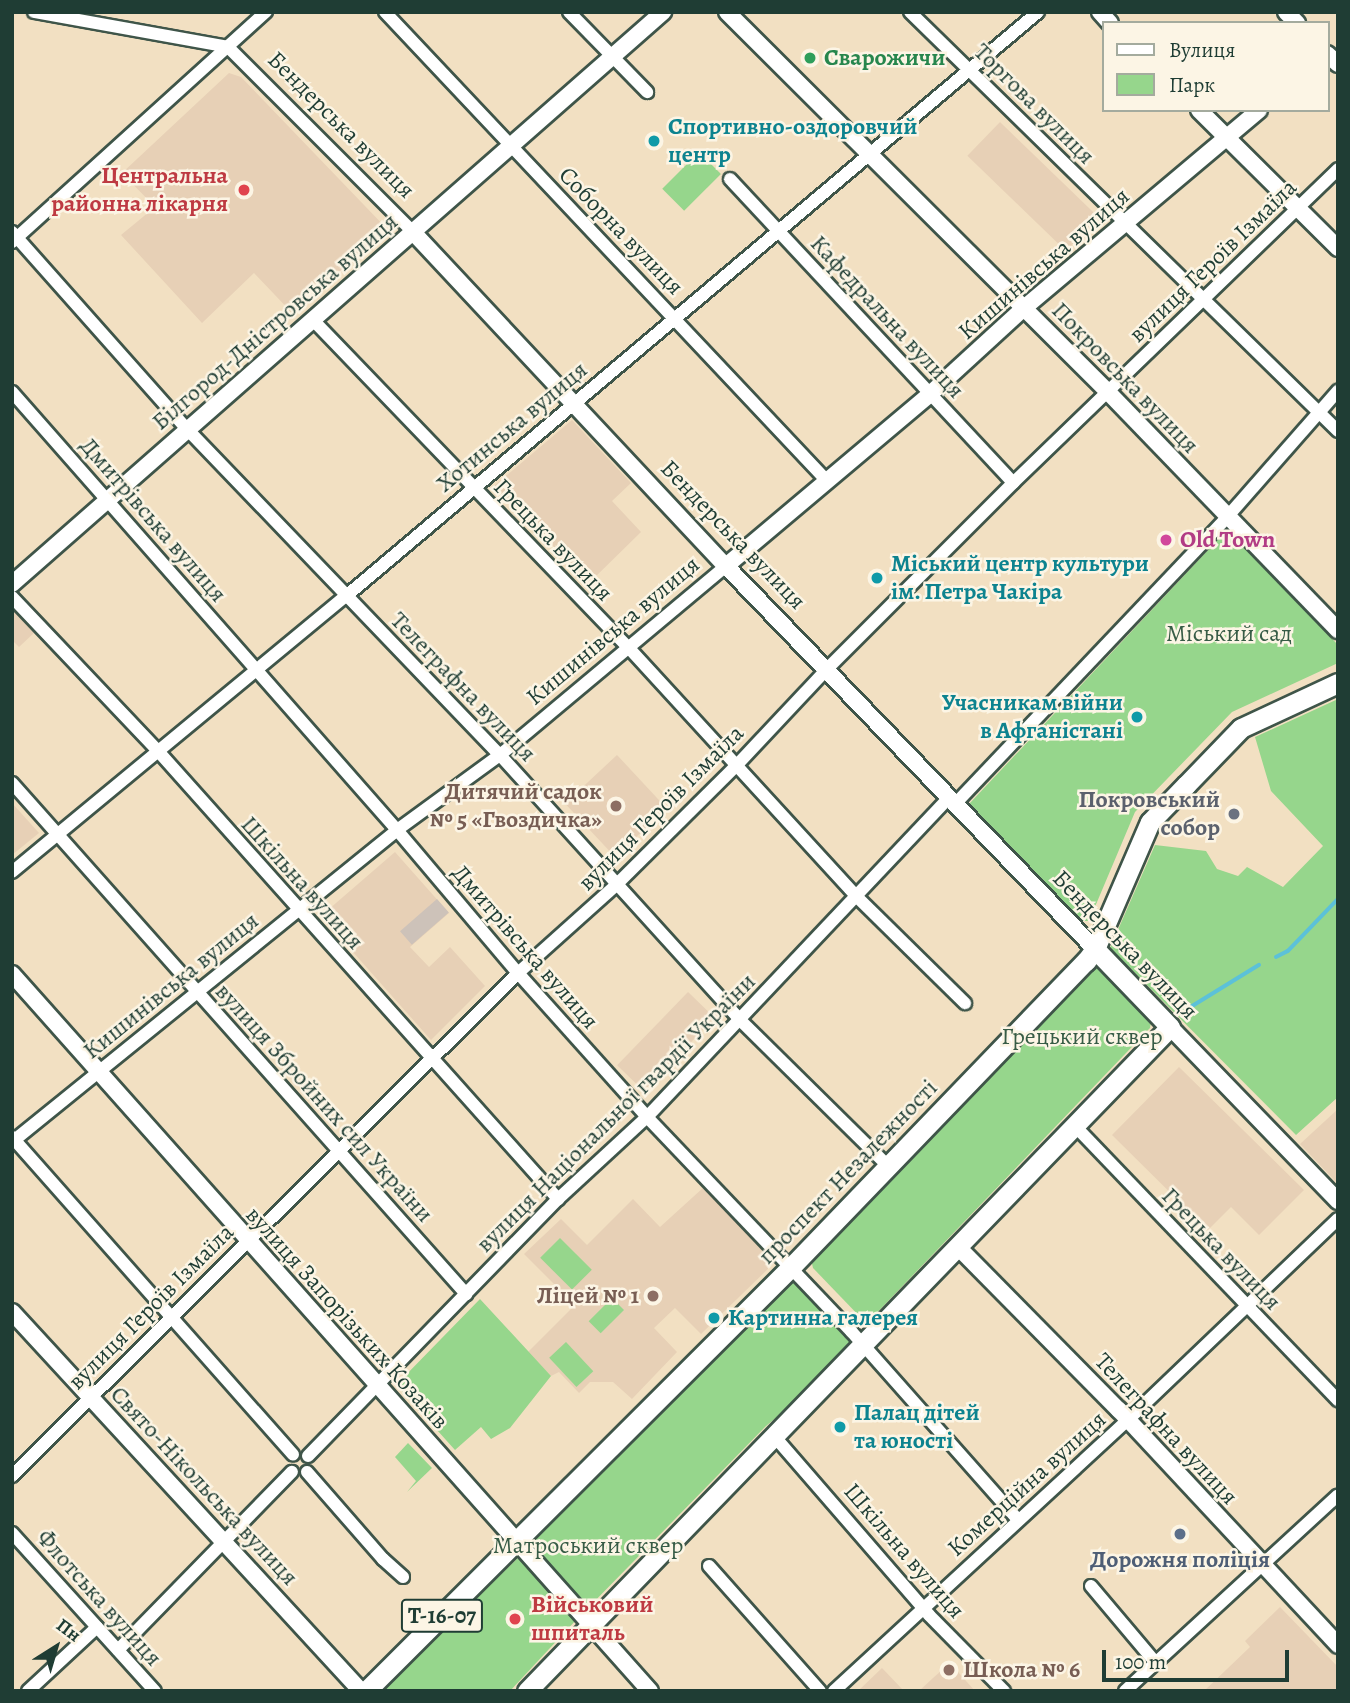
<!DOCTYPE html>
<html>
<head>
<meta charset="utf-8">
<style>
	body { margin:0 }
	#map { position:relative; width:1350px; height:1703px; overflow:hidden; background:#f2e0c2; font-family:Alegreya,serif }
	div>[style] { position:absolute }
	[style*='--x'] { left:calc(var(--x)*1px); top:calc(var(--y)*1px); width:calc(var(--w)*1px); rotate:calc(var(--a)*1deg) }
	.built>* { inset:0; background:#e7d0b6; transform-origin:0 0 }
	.industrial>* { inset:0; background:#cdc2b9; transform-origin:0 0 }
	.green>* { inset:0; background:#96d68c; transform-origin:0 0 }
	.stream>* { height:3.5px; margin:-1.75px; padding:0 1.75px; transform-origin:1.75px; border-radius:1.75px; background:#5cc1d9 }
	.roads { filter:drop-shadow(2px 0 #3f5549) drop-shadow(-2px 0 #3f5549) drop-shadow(0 2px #3f5549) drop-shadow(0 -2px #3f5549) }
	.street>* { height:12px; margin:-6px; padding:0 6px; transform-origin:6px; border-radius:6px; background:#fff }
	.secondary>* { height:16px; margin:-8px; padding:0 8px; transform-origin:8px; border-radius:8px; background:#fff }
	.primary>* { height:19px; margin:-9.5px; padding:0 9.5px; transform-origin:9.5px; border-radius:9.5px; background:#fff }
	.dots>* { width:19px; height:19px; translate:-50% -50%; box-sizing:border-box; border:4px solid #fcf5e5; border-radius:50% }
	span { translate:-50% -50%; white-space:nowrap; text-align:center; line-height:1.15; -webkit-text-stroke:5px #fcf5e5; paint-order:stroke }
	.shield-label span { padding:2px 5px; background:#fcf5e5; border:2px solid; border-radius:5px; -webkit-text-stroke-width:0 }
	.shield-label { font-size:23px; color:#1f3d34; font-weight:700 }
	.leisure-label { font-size:24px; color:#27864d; font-weight:700 }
	.left { translate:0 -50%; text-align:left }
	.street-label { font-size:24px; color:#1f3d34 }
	.culture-label { font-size:24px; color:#0d838f; font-weight:700 }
	.right { translate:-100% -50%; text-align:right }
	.health-label { font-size:24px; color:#be3a42; font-weight:700 }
	.hotel-label { font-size:24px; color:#b23c85; font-weight:700 }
	.park-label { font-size:24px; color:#375c46 }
	.education-label { font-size:24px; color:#785e54; font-weight:700 }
	.worship-label { font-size:24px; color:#5b616d; font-weight:700 }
	.service-label { font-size:24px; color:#4e5e75; font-weight:700 }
	.frame { position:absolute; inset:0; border:14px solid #1f3d34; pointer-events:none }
	.legend { position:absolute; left:1102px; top:21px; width:228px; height:91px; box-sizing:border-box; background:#fcf5e5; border:2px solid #a4ab9e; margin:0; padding:9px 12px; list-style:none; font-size:21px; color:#1f3d34 }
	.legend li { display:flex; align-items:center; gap:14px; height:35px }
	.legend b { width:35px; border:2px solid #a4ab9e }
	.north { position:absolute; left:21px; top:1612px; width:70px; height:70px; -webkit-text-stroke:5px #fcf5e5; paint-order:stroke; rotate:37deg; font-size:19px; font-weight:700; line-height:28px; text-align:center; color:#1f3d34 }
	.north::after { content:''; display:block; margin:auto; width:24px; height:32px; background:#1f3d34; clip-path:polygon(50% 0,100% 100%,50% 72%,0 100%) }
	.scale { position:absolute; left:1102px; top:1650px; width:187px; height:32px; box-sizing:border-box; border:4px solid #1f3d34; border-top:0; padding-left:9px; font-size:21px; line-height:24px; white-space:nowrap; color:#1f3d34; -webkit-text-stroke:5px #fcf5e5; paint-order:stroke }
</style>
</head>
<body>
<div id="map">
	<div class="built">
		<div style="clip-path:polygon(229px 73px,241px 77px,389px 231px,294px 315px,254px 273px,202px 323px,121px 235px,155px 207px,122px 173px)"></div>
		<div style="left:1000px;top:122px;width:137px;height:47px;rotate:44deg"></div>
		<div style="clip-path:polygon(572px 420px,631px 483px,612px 501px,641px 532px,589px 583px,494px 486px)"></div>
		<div style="clip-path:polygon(12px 609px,34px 633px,19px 647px,12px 640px)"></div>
		<div style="left:617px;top:755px;width:73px;height:71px;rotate:47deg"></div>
		<div style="clip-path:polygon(12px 803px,39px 833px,12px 855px)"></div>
		<div style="clip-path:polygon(395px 852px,449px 913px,410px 947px,429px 967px,450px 947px,485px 986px,431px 1040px,321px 916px)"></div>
		<div style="left:688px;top:992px;width:37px;height:102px;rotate:44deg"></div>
		<div style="clip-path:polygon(1179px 1067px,1304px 1190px,1259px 1235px,1231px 1207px,1208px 1230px,1112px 1135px)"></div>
		<div style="clip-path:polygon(1338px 1109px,1338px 1184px,1300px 1144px)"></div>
		<div style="clip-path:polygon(704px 1187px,776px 1261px,701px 1334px,675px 1308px,654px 1328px,677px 1352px,632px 1399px,613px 1382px,590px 1382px,579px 1393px,559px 1372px,551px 1376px,528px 1352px,575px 1305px,524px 1254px,561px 1219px,587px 1245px,633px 1199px,660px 1227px)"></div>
		<div style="clip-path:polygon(1280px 1607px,1338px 1667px,1338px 1691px,1204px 1691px,1250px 1647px,1245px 1641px)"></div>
		<div style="clip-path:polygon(950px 1663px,975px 1691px,919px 1691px,933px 1678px)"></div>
		<div style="clip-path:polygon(882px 1668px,904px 1691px,858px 1691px)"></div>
	</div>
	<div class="industrial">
		<div style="left:437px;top:899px;width:18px;height:49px;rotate:49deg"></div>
	</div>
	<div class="green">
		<div style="left:699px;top:152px;width:31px;height:52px;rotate:45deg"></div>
		<div style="clip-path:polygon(1226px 531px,1230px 531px,1338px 645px,1338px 663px,1232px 712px,1135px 812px,1089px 921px,1083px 921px,969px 807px,970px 803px)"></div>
		<div style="clip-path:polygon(1338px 699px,1338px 1097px,1296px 1135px,1110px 948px,1155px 845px,1206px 851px,1217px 869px,1238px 876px,1247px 867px,1283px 887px,1323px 846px,1271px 791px,1255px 737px)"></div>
		<div style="clip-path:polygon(1094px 965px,1151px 1022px,1150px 1028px,870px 1320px,864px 1321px,813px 1268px,811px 1259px)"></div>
		<div style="left:560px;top:1238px;width:45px;height:28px;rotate:45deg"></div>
		<div style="clip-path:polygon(792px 1266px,864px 1345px,766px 1426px,587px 1609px,531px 1546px,532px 1541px,706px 1364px)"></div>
		<div style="left:612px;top:1298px;width:17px;height:33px;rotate:45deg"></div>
		<div style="clip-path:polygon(480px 1299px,551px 1376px,510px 1428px,491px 1439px,481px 1427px,455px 1450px,401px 1390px,401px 1380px)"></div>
		<div style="left:566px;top:1342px;width:40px;height:23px;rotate:47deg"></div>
		<div style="clip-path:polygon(408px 1443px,432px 1468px,407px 1492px,416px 1481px,395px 1457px)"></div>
		<div style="clip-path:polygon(520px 1556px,577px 1619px,510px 1691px,379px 1691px)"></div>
	</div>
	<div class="stream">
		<div style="--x:1276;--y:957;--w:13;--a:-27"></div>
		<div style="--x:1288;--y:951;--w:72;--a:-46.1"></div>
		<div style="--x:1189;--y:1008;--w:82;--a:-31.6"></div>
	</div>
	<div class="roads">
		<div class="street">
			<div style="--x:34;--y:12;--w:197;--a:10.2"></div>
			<div style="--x:228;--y:47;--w:260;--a:45"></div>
			<div style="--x:385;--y:12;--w:643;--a:46.7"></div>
			<div style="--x:569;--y:12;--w:112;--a:45.7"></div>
			<div style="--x:910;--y:12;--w:599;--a:44.39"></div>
			<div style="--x:730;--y:179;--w:415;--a:47"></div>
			<div style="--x:12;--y:232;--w:265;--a:48.4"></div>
			<div style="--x:188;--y:430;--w:451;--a:46.2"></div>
			<div style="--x:500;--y:755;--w:356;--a:47.8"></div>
			<div style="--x:739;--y:1019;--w:209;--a:44.6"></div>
			<div style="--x:12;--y:242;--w:343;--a:-42.2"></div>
			<div style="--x:313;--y:320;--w:454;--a:46.1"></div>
			<div style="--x:628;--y:647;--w:338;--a:47.5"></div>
			<div style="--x:856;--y:896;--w:153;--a:44.5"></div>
			<div style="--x:12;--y:392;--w:583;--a:48.68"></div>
			<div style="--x:397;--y:830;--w:187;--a:49.8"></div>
			<div style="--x:518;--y:973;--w:193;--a:48.1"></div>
			<div style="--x:647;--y:1117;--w:296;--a:46.4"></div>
			<div style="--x:851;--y:1331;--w:252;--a:48.5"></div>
			<div style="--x:12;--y:597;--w:212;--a:46.5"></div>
			<div style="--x:158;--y:751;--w:601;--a:48.24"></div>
			<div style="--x:12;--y:783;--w:684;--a:48.38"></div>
			<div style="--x:956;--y:803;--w:395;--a:-46.5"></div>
			<div style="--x:1228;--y:516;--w:167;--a:-48.7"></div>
			<div style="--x:12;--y:872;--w:432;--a:-39.6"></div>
			<div style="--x:345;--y:597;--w:907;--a:-40.17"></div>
			<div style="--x:1075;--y:1126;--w:380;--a:46.2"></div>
			<div style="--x:12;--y:1137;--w:424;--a:48.5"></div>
			<div style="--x:12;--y:1142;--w:496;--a:-39"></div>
			<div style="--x:397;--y:830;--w:127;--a:-36.1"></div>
			<div style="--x:500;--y:755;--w:295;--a:-39.9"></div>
			<div style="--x:775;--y:1437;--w:235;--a:49.1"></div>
			<div style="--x:929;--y:1615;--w:107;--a:45.4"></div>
			<div style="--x:308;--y:1456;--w:359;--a:-45.8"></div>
			<div style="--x:558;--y:1199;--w:121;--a:-42.7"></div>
			<div style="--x:647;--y:1117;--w:441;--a:-46.6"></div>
			<div style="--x:307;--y:1472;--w:116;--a:48.9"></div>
			<div style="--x:383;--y:1559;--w:27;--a:42"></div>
			<div style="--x:12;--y:1476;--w:713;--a:-44.83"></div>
			<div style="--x:518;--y:973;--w:130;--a:-41.9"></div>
			<div style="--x:615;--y:886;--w:169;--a:-44.8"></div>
			<div style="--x:735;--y:767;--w:136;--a:-46.8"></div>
			<div style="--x:828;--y:668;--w:262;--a:-45"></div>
			<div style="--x:1013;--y:483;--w:452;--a:-44"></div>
			<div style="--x:12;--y:1533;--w:213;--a:47.9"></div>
			<div style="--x:709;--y:1566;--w:167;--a:48.4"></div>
			<div style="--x:1091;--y:1586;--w:99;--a:49.9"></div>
			<div style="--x:118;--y:1650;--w:249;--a:-45.7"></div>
			<div style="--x:28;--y:1691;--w:94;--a:-42.8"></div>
			<div style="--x:834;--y:1691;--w:413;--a:-42.7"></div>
			<div style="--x:1137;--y:1411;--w:278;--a:-43.7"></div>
			<div style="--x:1125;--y:1691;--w:289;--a:-42.6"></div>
		</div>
		<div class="secondary">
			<div style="--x:727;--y:12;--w:538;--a:44.92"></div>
			<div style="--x:1108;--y:392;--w:331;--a:46"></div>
			<div style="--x:1100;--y:12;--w:15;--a:48"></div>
			<div style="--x:1286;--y:12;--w:16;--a:45"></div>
			<div style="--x:1327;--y:54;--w:15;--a:42"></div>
			<div style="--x:1199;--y:110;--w:196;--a:44.8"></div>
			<div style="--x:412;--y:231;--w:459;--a:46.9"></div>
			<div style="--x:726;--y:566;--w:532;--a:46.07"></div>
			<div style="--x:726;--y:566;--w:265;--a:-40.1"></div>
			<div style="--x:929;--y:395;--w:129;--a:-42.5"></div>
			<div style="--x:1024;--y:308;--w:307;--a:-40.1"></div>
			<div style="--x:12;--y:584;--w:867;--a:-41.3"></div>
			<div style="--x:12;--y:974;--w:960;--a:48.34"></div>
			<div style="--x:1170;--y:1027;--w:242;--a:46"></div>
			<div style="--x:958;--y:1247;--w:229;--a:45.4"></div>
			<div style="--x:1119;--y:1410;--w:321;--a:47"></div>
			<div style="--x:12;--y:1312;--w:515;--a:47.36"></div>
		</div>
		<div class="primary">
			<div style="--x:366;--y:1691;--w:602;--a:-44.93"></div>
			<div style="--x:792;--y:1266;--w:424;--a:-46.1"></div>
			<div style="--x:1086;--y:961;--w:15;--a:-53"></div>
			<div style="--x:1095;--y:949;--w:138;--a:-66.6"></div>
			<div style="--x:1150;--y:822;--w:52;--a:-45.8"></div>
			<div style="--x:1186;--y:785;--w:79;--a:-46"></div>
			<div style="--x:1241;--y:728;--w:107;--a:-24.9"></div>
			<div style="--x:527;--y:1691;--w:924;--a:-45.92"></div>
			<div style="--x:1170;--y:1027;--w:108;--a:-133.9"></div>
		</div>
	</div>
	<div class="dots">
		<div style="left:810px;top:58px;background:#2e9e5b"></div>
		<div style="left:654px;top:141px;background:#0f9aa8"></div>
		<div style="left:244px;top:190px;background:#e0444e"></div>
		<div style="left:1166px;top:540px;background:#d1479c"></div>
		<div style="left:877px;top:578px;background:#0f9aa8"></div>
		<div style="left:1137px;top:717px;background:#0f9aa8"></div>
		<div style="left:616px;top:806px;background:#8d6e63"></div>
		<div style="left:1234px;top:814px;background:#6b7280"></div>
		<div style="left:653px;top:1296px;background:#8d6e63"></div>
		<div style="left:714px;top:1318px;background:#0f9aa8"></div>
		<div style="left:840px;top:1427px;background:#0f9aa8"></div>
		<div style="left:1180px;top:1534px;background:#5c6f8a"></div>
		<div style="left:515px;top:1619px;background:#e0444e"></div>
		<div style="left:949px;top:1670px;background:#8d6e63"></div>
	</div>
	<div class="shield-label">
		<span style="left:442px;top:1616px">Т-16-07</span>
	</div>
	<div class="leisure-label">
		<span class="left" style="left:824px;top:58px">Сварожичи</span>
	</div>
	<div class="street-label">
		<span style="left:1034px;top:104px;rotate:45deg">Торгова вулиця</span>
		<span style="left:341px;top:125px;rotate:45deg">Бендерська вулиця</span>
		<span style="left:621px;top:231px;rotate:46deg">Соборна вулиця</span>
		<span style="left:1213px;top:261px;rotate:-44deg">вулиця Героїв Ізмаїла</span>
		<span style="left:1044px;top:264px;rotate:-41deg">Кишинівська вулиця</span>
		<span style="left:887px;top:317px;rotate:47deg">Кафедральна вулиця</span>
		<span style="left:275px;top:322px;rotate:-41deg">Білгород-Дністровська вулиця</span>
		<span style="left:1125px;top:378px;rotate:46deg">Покровська вулиця</span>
		<span style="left:512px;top:427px;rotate:-40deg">Хотинська вулиця</span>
		<span style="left:153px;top:520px;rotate:49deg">Дмитрівська вулиця</span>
		<span style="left:733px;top:535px;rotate:46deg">Бендерська вулиця</span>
		<span style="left:553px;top:540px;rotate:46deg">Грецька вулиця</span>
		<span style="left:613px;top:631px;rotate:-40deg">Кишинівська вулиця</span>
		<span style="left:463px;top:687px;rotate:46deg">Телеграфна вулиця</span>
		<span style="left:661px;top:808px;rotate:-45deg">вулиця Героїв Ізмаїла</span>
		<span style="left:302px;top:883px;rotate:48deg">Шкільна вулиця</span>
		<span style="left:1125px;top:945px;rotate:46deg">Бендерська вулиця</span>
		<span style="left:525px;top:947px;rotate:49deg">Дмитрівська вулиця</span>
		<span style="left:171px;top:986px;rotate:-39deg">Кишинівська вулиця</span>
		<span style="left:324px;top:1103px;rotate:48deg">вулиця Збройних сил України</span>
		<span style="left:616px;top:1113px;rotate:-45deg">вулиця Національної гвардії України</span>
		<span style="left:848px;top:1172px;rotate:-46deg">проспект Незалежності</span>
		<span style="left:1221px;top:1249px;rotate:46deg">Грецька вулиця</span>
		<span style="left:151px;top:1307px;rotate:-45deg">вулиця Героїв Ізмаїла</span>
		<span style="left:347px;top:1318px;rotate:48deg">вулиця Запорізьких Козаків</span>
		<span style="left:1166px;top:1429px;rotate:47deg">Телеграфна вулиця</span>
		<span style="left:1027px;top:1484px;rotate:-42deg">Комерційна вулиця</span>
		<span style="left:204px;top:1486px;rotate:47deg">Свято-Нікольська вулиця</span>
		<span style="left:904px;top:1551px;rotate:49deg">Шкільна вулиця</span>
		<span style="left:99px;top:1598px;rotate:48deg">Флотська вулиця</span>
	</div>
	<div class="culture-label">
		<span class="left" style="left:668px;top:141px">Спортивно-оздоровчий<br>центр</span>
		<span class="left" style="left:891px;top:578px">Міський центр культури<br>ім. Петра Чакіра</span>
		<span class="right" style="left:1123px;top:717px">Учасникам війни<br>в Афганістані</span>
		<span class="left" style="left:728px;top:1318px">Картинна галерея</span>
		<span class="left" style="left:854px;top:1427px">Палац дітей<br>та юності</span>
	</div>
	<div class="health-label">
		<span class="right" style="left:228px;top:190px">Центральна<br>районна лікарня</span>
		<span class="left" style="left:531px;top:1619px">Військовий<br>шпиталь</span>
	</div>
	<div class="hotel-label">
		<span class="left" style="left:1180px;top:540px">Old Town</span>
	</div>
	<div class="park-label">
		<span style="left:1229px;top:634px">Міський сад</span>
		<span style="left:1082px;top:1037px">Грецький сквер</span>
		<span style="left:588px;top:1546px">Матроський сквер</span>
	</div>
	<div class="education-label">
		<span class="right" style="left:602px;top:806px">Дитячий садок<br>№ 5 «Гвоздичка»</span>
		<span class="right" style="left:639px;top:1296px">Ліцей № 1</span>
		<span class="left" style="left:963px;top:1670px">Школа № 6</span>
	</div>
	<div class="worship-label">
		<span class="right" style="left:1220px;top:814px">Покровський<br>собор</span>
	</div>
	<div class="service-label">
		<span style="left:1180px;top:1560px">Дорожня поліція</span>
	</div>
	<div class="frame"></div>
	<ul class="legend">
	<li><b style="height:9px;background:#fff"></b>Вулиця</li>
	<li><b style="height:19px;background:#96d68c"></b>Парк</li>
	</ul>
	<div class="north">Пн</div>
	<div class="scale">100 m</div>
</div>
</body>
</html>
